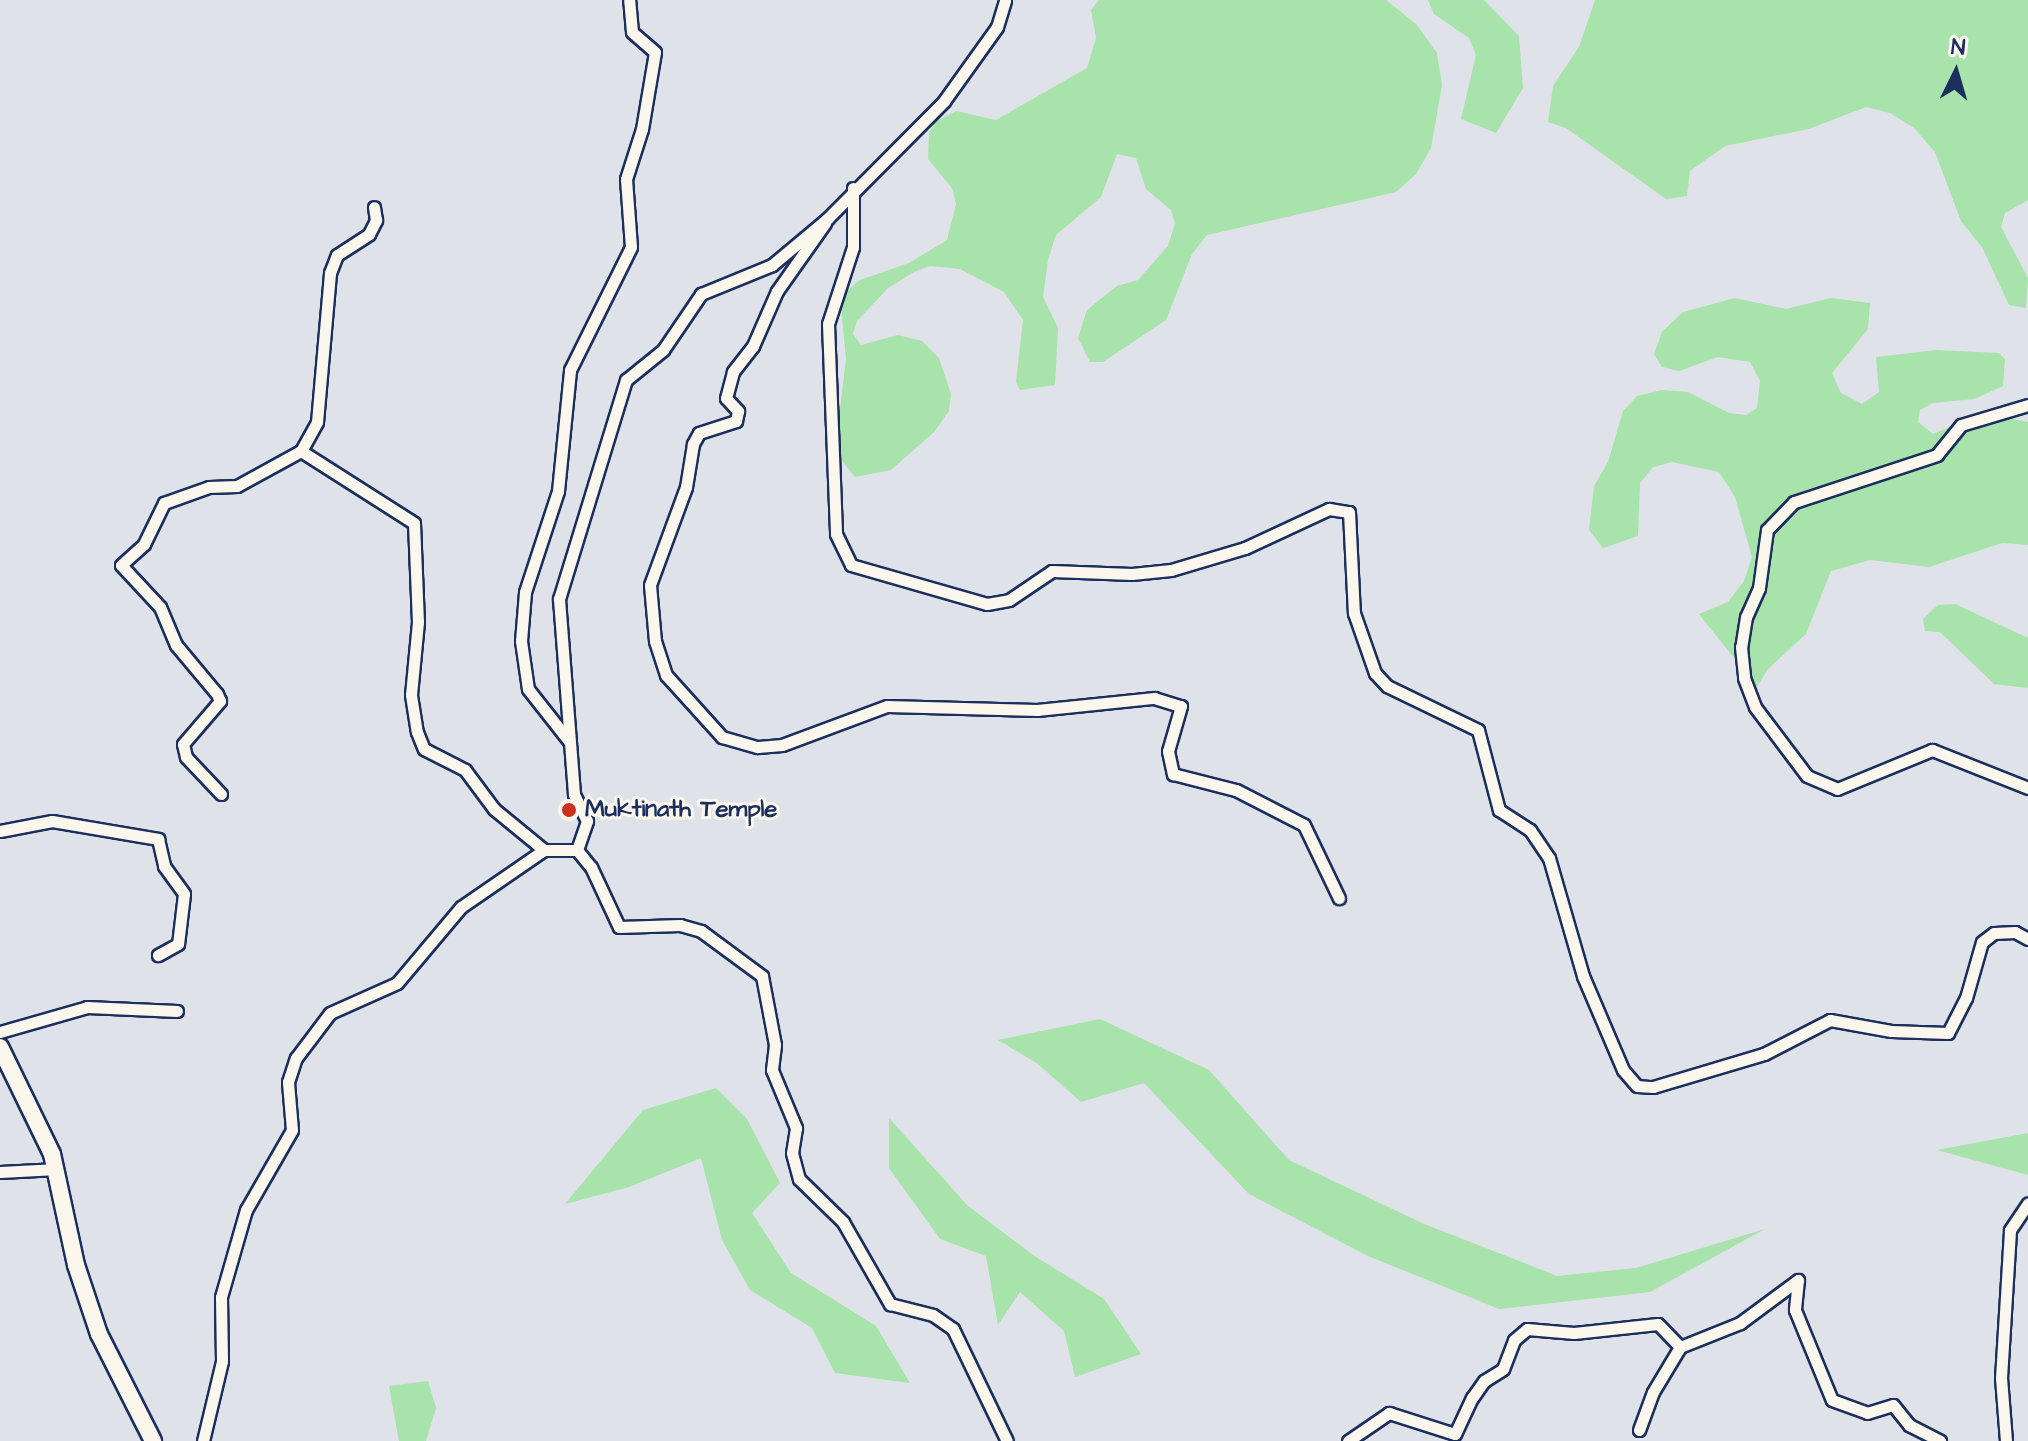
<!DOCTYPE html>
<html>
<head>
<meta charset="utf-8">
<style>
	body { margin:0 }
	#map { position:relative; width:2028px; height:1441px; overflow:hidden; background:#dfe2e8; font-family:"Architects Daughter",sans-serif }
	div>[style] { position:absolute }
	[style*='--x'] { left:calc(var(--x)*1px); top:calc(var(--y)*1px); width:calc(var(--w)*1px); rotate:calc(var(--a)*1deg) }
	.green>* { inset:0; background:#a7e3aa }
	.roads { filter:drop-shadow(2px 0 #1b2f5e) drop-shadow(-2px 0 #1b2f5e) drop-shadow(0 2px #1b2f5e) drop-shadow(0 -2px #1b2f5e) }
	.street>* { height:11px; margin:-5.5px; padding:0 5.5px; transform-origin:5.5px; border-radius:5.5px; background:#fbf7ec }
	.secondary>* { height:16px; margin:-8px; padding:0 8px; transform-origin:8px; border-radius:8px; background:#fbf7ec }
	.dots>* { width:22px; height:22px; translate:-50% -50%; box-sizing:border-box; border:4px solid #fbf7ec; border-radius:50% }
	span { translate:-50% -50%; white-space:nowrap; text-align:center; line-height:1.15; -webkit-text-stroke:6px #fbf7ec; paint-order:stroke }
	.poi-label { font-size:24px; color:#1b2f5e; font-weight:700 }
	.left { translate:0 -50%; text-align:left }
	.north { position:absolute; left:1916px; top:32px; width:80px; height:80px; -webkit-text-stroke:6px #fbf7ec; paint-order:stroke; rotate:5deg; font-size:22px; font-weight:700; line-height:32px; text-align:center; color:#1b2f5e }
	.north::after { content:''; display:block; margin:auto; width:28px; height:36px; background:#1b2f5e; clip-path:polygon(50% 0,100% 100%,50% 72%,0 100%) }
</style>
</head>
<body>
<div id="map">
	<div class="green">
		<div style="clip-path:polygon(1099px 0,1386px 0,1416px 24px,1437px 53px,1442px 85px,1431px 148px,1416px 174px,1396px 192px,1207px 235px,1192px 254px,1166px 320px,1103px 362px,1090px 362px,1078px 338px,1087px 310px,1117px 286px,1138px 280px,1168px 246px,1175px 223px,1171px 210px,1146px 189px,1136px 158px,1117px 154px,1101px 197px,1056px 235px,1048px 260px,1043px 297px,1058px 328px,1055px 385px,1020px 390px,1016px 382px,1023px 320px,1004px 292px,960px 269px,930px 266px,914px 272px,888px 288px,857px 321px,853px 334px,861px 345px,898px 335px,922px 341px,939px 358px,951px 394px,949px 411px,934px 432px,891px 470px,855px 477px,835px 452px,846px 359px,840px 296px,860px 280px,909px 263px,947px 240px,956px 204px,952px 188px,928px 159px,929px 133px,935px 122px,956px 111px,996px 120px,1087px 68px,1096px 38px,1091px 10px)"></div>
		<div style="clip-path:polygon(1428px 0,1484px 0,1519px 36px,1523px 88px,1496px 133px,1461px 119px,1476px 55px,1469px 38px,1434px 14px)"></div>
		<div style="clip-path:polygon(1595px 0,2028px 0,2028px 200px,2005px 213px,2001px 227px,2028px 278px,2026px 308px,2009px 305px,1982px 247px,1961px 221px,1935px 152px,1914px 128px,1890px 113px,1866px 107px,1809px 129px,1725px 146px,1690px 171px,1687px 196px,1666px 199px,1566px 128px,1548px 122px,1553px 86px,1579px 47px)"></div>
		<div style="clip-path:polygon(1735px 298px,1786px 309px,1831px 298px,1870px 303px,1868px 329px,1832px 373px,1841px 393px,1862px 404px,1879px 392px,1876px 357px,1936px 350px,1999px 353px,2005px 359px,2003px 386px,1974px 399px,1933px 403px,1920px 410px,1918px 422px,1933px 434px,1984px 413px,2028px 422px,2028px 545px,2002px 543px,1929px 567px,1870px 560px,1831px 571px,1806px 634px,1768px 669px,1757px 687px,1699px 614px,1728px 602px,1744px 581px,1752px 557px,1735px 497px,1719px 472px,1672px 462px,1653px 467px,1640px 483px,1638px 536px,1603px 548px,1589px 530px,1594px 486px,1608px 462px,1623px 411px,1637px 396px,1662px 390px,1688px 392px,1729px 413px,1746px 415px,1757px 408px,1760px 381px,1750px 362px,1718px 357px,1679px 371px,1662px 367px,1654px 354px,1662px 332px,1683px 312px)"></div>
		<div style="clip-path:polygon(1955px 604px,2028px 638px,2028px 688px,1994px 684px,1940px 632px,1925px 631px,1923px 619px,1938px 605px)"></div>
		<div style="clip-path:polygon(1100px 1019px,1209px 1070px,1289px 1160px,1422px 1223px,1557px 1276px,1636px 1268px,1765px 1229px,1650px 1292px,1499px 1309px,1368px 1256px,1249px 1194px,1144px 1083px,1081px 1102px,1038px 1064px,998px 1040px)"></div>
		<div style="clip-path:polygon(716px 1088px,747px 1119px,780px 1183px,752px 1213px,791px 1273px,876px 1326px,910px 1383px,835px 1373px,812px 1328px,750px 1290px,722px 1240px,701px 1158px,629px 1187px,565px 1204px,643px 1110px)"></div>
		<div style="clip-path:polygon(889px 1118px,967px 1205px,1033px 1255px,1104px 1299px,1141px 1354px,1075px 1377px,1064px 1331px,1020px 1292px,998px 1325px,986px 1256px,940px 1239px,889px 1168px)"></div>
		<div style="clip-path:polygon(2028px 1133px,2028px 1175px,1937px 1150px)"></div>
		<div style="clip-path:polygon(428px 1381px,436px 1408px,426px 1441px,399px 1441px,389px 1386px)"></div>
	</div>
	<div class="roads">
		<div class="street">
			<div style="--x:853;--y:188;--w:59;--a:90"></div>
			<div style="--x:853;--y:247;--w:81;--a:108"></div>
			<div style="--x:828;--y:324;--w:210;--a:87.8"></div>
			<div style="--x:836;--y:534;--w:34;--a:64"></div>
			<div style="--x:851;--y:565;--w:141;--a:16"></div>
			<div style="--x:987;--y:604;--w:22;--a:-10"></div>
			<div style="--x:1009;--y:600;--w:52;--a:-34"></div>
			<div style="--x:1052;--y:571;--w:80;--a:2.1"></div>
			<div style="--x:1132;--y:574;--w:39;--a:-6"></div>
			<div style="--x:1171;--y:570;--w:77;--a:-16.6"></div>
			<div style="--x:1245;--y:548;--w:93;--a:-24.9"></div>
			<div style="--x:1329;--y:509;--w:20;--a:9"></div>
			<div style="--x:1349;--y:512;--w:101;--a:87.2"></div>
			<div style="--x:1354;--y:613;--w:64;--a:70.7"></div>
			<div style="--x:1375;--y:673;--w:18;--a:47"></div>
			<div style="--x:1387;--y:686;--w:101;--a:25.8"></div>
			<div style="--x:1478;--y:730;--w:83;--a:75.3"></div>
			<div style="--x:1499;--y:810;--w:37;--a:33"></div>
			<div style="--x:1530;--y:830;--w:34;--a:56"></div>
			<div style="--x:1549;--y:858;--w:123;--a:73.9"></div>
			<div style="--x:1583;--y:976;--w:102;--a:66.9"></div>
			<div style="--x:1623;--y:1070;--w:21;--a:49"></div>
			<div style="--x:1637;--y:1086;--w:16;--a:4"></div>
			<div style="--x:1653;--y:1087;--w:116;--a:-16.6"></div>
			<div style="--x:1764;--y:1054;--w:74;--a:-27.3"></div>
			<div style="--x:1830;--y:1020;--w:62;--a:10.2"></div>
			<div style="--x:1891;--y:1031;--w:57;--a:2"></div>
			<div style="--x:1948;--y:1033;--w:39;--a:-63"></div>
			<div style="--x:1966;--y:998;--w:58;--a:-74.1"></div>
			<div style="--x:1982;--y:942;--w:15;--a:-37"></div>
			<div style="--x:1994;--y:933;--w:21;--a:-3"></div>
			<div style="--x:2015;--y:932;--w:15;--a:28"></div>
			<div style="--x:825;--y:223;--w:83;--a:125.2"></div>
			<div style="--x:777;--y:291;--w:60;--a:113.6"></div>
			<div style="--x:753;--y:346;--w:33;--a:128"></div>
			<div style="--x:733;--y:372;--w:27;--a:105"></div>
			<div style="--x:726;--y:398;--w:18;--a:47"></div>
			<div style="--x:738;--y:411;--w:10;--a:101"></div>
			<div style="--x:736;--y:421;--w:39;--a:162"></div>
			<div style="--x:699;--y:433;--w:13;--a:119"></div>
			<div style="--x:693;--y:444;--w:44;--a:99.2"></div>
			<div style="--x:686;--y:487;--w:104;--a:110.2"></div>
			<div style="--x:650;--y:585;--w:56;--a:84.9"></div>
			<div style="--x:655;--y:641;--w:36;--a:72"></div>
			<div style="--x:666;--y:675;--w:84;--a:47.9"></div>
			<div style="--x:722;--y:737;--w:37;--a:16"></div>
			<div style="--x:758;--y:747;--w:24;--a:-5"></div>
			<div style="--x:782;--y:745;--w:112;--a:-20.4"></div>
			<div style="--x:887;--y:706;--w:150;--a:1.5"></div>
			<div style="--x:1037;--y:710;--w:118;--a:-5.9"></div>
			<div style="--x:1154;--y:698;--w:28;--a:17"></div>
			<div style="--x:1181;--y:706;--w:47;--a:106.1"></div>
			<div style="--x:1168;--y:751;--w:24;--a:78"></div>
			<div style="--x:1173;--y:774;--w:65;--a:14.3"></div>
			<div style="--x:1236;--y:790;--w:76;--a:27.2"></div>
			<div style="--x:1304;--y:825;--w:81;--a:64.4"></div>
			<div style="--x:2028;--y:405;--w:70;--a:163.4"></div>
			<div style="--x:1961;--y:425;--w:38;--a:129"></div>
			<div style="--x:1937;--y:455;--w:151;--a:161.8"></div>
			<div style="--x:1794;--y:502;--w:39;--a:134"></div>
			<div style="--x:1767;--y:530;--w:59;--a:97.9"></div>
			<div style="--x:1759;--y:588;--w:32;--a:114"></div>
			<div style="--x:1746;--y:617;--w:30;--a:99"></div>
			<div style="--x:1741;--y:647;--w:31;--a:84"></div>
			<div style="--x:1744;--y:678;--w:31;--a:69"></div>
			<div style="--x:1755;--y:707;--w:86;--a:53"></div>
			<div style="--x:1807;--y:776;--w:33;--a:23"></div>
			<div style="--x:1837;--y:789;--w:103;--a:-22.3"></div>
			<div style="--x:1932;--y:750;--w:103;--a:21.6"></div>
			<div style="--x:301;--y:451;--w:33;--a:-61"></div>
			<div style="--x:317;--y:422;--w:150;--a:-85"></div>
			<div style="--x:330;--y:273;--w:19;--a:-69"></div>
			<div style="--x:337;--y:255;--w:38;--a:-33"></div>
			<div style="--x:369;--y:234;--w:16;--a:-63"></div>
			<div style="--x:376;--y:220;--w:13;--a:-99"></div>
			<div style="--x:569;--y:741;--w:66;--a:-128.3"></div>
			<div style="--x:528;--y:689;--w:49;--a:-98.3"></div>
			<div style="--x:521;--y:641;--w:49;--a:-85.3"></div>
			<div style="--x:525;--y:592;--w:106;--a:-71.9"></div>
			<div style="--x:558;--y:491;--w:122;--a:-84.3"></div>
			<div style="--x:570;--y:370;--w:137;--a:-63.6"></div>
			<div style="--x:631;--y:247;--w:68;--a:-94.2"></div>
			<div style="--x:626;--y:179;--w:52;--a:-72.3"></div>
			<div style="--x:642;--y:129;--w:78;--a:-80.4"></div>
			<div style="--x:655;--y:52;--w:30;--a:-139"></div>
			<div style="--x:632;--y:32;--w:32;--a:-95"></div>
			<div style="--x:221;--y:794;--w:51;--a:-133.4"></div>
			<div style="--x:186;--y:757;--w:13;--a:-103"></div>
			<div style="--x:183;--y:744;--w:57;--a:-49.3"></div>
			<div style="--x:220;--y:701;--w:8;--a:-113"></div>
			<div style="--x:217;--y:694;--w:64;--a:-129.9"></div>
			<div style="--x:176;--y:645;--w:41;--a:-112.8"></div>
			<div style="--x:160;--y:607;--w:57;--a:-132.9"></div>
			<div style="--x:121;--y:565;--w:31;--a:-42"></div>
			<div style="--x:144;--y:544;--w:46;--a:-64"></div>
			<div style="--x:164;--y:503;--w:48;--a:-19.6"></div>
			<div style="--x:209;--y:487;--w:28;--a:-2"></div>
			<div style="--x:237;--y:486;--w:73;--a:-28.7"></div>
			<div style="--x:301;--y:451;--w:134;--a:32.5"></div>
			<div style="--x:414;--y:523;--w:99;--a:87.7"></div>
			<div style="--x:418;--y:622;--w:73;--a:95.5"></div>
			<div style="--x:411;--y:695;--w:37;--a:81"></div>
			<div style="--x:417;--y:732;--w:18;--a:68"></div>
			<div style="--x:424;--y:749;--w:46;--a:27.1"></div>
			<div style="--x:465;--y:770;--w:49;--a:53.4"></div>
			<div style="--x:494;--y:809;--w:65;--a:39.4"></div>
			<div style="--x:0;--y:831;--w:53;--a:-10.9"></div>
			<div style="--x:52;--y:821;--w:108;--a:9.6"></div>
			<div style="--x:158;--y:839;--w:28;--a:77"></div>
			<div style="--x:164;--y:866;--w:34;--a:54"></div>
			<div style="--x:184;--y:894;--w:50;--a:96.8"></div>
			<div style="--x:178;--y:944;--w:23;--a:151"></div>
			<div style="--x:577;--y:850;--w:22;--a:51"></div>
			<div style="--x:591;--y:867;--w:66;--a:65"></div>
			<div style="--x:619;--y:927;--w:61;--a:-1.9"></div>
			<div style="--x:680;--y:925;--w:22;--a:16"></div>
			<div style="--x:701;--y:931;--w:76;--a:36.4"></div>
			<div style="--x:762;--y:976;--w:70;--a:79.3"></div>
			<div style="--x:775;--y:1045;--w:25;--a:97"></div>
			<div style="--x:772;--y:1070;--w:63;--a:67.5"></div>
			<div style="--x:796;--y:1128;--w:25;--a:99"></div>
			<div style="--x:792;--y:1153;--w:27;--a:75"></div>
			<div style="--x:799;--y:1179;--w:62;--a:44.3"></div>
			<div style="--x:843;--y:1222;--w:95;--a:60.2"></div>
			<div style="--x:890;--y:1304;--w:44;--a:14.3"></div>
			<div style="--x:933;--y:1315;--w:24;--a:35"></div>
			<div style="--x:953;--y:1329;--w:124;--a:64.3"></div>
			<div style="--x:0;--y:1032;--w:91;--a:-16"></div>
			<div style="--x:87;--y:1007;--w:90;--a:2.5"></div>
			<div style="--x:0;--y:1172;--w:57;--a:-3"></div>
			<div style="--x:1798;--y:1280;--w:30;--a:96"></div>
			<div style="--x:1795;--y:1310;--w:97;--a:67.7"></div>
			<div style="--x:1832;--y:1400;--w:37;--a:20"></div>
			<div style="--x:1867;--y:1413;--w:27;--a:-17"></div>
			<div style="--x:1893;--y:1405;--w:26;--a:51"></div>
			<div style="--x:1909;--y:1425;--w:35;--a:27"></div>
			<div style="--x:1639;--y:1430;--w:40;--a:-69.8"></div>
			<div style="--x:1653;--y:1392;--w:52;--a:-59"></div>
			<div style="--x:203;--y:1441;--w:82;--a:-76.6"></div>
			<div style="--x:222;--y:1361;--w:64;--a:-90.9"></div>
			<div style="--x:221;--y:1297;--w:91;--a:-74"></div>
			<div style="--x:246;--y:1210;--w:92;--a:-60.1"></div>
			<div style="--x:292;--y:1130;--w:48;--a:-94.8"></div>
			<div style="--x:288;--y:1082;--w:25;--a:-72"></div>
			<div style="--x:296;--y:1058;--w:56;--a:-52.9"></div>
			<div style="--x:330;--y:1013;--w:73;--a:-24.1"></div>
			<div style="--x:397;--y:983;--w:99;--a:-49.9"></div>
			<div style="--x:461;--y:907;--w:101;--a:-34.5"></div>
			<div style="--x:544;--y:850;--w:33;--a:0"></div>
			<div style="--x:577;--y:850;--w:31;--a:-71"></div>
			<div style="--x:587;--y:821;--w:30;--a:-116"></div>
			<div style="--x:574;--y:794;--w:196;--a:-94.4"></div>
			<div style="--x:559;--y:599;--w:229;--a:-73"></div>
			<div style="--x:626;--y:380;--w:48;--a:-39"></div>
			<div style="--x:663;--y:350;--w:68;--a:-55.8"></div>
			<div style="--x:701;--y:294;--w:77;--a:-22.2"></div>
			<div style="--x:772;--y:265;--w:72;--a:-39.9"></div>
			<div style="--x:827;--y:219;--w:166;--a:-45.2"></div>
			<div style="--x:944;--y:101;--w:91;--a:-54.4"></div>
			<div style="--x:997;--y:27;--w:28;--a:-73"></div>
			<div style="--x:1348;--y:1441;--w:50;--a:-34.3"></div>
			<div style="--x:1389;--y:1413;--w:69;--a:17.7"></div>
			<div style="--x:1455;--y:1434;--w:40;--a:-65"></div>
			<div style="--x:1472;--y:1398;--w:21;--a:-55"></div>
			<div style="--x:1484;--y:1381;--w:22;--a:-32"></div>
			<div style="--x:1503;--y:1369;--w:31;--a:-69"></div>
			<div style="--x:1514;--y:1340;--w:17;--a:-40"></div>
			<div style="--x:1527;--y:1329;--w:47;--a:4.9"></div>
			<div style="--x:1574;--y:1333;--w:84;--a:-6.1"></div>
			<div style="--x:1658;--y:1324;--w:32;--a:46"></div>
			<div style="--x:1680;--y:1347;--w:65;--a:-21.8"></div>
			<div style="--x:1740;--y:1323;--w:72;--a:-36.6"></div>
			<div style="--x:2006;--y:1441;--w:63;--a:-94.5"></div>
			<div style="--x:2001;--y:1378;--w:148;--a:-86.5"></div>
			<div style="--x:2010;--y:1230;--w:32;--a:-56"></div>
		</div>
		<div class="secondary">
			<div style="--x:0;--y:1047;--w:119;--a:64.1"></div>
			<div style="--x:52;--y:1154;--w:114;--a:77.8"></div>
			<div style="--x:76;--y:1265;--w:73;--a:71.6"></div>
			<div style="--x:99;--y:1334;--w:120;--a:63.2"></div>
		</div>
	</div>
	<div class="dots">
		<div style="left:569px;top:810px;background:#c8321e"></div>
	</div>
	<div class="poi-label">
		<span class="left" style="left:585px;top:810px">Muktinath Temple</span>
	</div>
	<div class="north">N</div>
</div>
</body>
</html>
